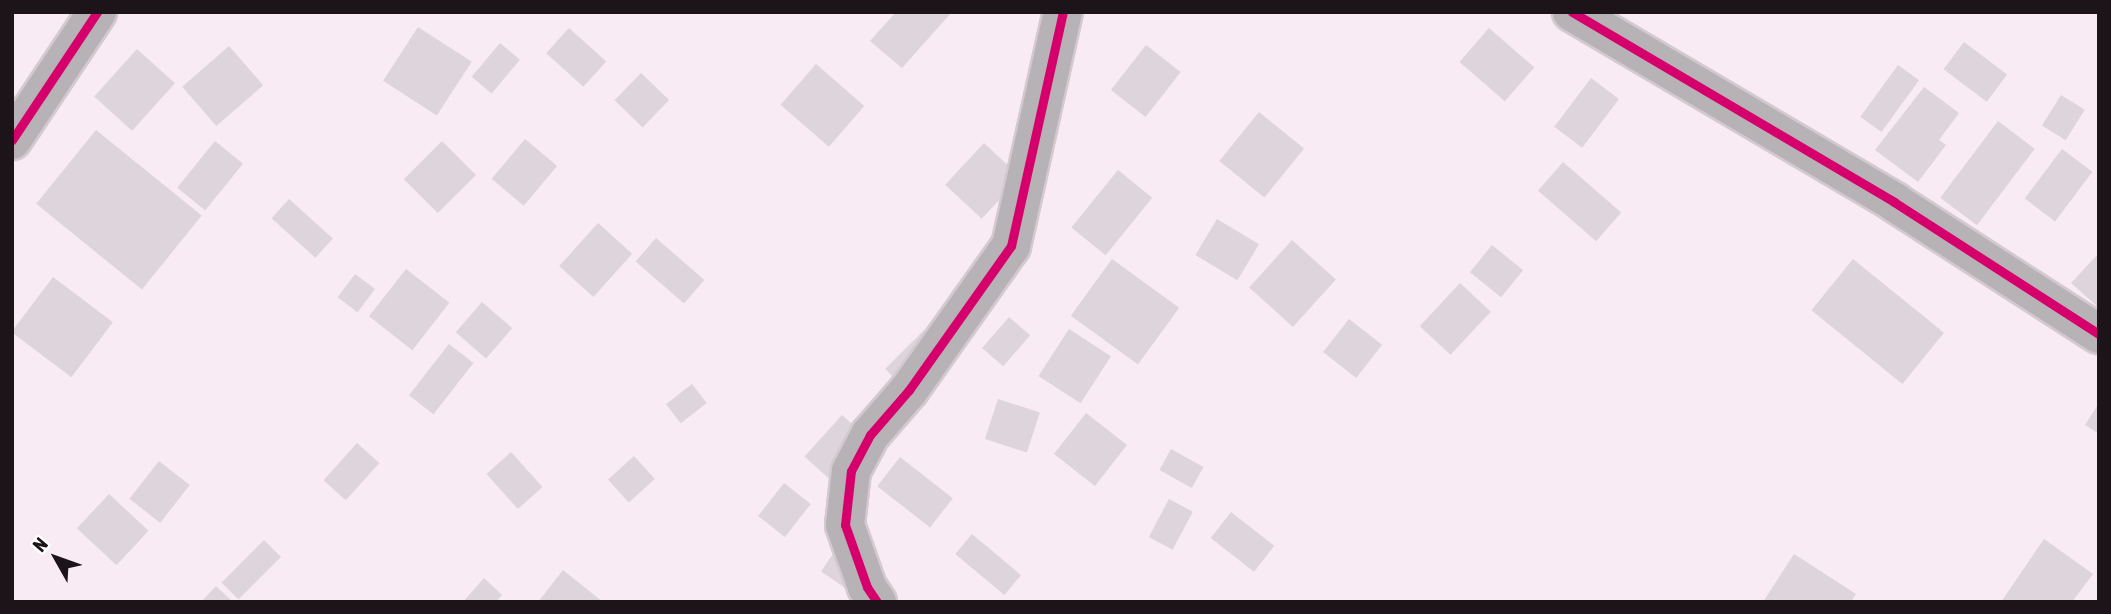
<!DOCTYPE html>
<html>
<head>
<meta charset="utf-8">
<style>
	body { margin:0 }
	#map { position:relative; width:2111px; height:614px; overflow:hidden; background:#f8ebf4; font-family:"Asap Condensed",sans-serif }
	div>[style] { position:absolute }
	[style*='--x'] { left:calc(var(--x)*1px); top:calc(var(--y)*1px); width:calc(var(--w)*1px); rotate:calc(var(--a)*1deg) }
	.building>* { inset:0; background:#ded4db; transform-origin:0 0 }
	.roads { filter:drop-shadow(2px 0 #d4c9d0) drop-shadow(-2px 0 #d4c9d0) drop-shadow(0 2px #d4c9d0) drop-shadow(0 -2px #d4c9d0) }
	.minor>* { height:38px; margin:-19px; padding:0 19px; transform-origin:19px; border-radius:19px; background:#b7b2b5 }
	.cycleway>* { height:9px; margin:-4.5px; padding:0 4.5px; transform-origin:4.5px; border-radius:4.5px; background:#d6006c }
	span { translate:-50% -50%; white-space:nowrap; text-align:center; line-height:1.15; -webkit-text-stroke:5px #fff; paint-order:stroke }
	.frame { position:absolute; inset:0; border:14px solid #1d141a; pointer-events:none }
	.north { position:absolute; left:21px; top:523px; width:70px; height:70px; -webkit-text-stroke:5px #fff; paint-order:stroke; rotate:310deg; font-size:19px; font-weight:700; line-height:28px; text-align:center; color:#1d141a }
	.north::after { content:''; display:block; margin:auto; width:24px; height:32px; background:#1d141a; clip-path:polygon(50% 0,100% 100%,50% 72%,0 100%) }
</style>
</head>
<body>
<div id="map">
	<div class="building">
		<div style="clip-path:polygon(896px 12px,952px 12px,902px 68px,870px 41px)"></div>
		<div style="left:418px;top:27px;width:64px;height:64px;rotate:33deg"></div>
		<div style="left:569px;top:28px;width:50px;height:34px;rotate:42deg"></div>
		<div style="left:1489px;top:28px;width:60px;height:45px;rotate:41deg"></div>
		<div style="left:1964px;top:42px;width:54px;height:34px;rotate:37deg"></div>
		<div style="left:500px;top:43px;width:26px;height:44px;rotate:40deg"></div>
		<div style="left:1146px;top:45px;width:44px;height:57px;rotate:38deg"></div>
		<div style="left:229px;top:46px;width:52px;height:62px;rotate:49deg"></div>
		<div style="left:137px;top:49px;width:51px;height:64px;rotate:42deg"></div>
		<div style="left:816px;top:64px;width:64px;height:54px;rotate:41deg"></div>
		<div style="left:1898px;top:65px;width:26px;height:64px;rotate:36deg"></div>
		<div style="left:641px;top:73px;width:39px;height:38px;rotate:44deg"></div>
		<div style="left:1591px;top:78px;width:35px;height:61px;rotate:37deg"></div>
		<div style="clip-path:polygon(1924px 87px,1959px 113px,1939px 140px,1946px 145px,1918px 182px,1875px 150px)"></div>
		<div style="left:2061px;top:95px;width:28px;height:36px;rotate:32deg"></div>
		<div style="left:1259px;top:112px;width:58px;height:63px;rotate:39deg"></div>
		<div style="left:1998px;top:121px;width:46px;height:96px;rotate:37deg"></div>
		<div style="left:96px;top:130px;width:136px;height:95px;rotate:39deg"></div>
		<div style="left:525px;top:139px;width:42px;height:52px;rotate:40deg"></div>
		<div style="left:215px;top:141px;width:36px;height:60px;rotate:39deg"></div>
		<div style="left:442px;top:141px;width:48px;height:54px;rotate:45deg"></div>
		<div style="left:984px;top:143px;width:50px;height:57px;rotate:43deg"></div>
		<div style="left:2062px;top:149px;width:38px;height:62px;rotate:37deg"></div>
		<div style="left:1563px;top:162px;width:77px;height:38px;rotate:41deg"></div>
		<div style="left:1118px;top:170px;width:44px;height:74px;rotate:39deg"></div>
		<div style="left:289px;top:199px;width:59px;height:26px;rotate:42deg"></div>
		<div style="left:1217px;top:219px;width:49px;height:42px;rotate:31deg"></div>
		<div style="left:598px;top:223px;width:46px;height:58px;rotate:42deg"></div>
		<div style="left:656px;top:238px;width:64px;height:31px;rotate:41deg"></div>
		<div style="left:1292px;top:240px;width:59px;height:64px;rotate:42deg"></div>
		<div style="left:1492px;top:245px;width:40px;height:35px;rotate:39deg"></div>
		<div style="clip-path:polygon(2099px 253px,2099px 308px,2071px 283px)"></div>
		<div style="left:1112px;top:259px;width:83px;height:70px;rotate:36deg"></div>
		<div style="left:1853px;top:259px;width:117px;height:66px;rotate:39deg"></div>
		<div style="left:406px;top:269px;width:55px;height:60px;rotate:38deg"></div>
		<div style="left:355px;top:274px;width:25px;height:29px;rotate:37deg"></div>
		<div style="left:53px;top:277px;width:75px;height:69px;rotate:37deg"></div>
		<div style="left:1460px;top:283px;width:42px;height:59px;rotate:43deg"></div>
		<div style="left:482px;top:302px;width:40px;height:40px;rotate:41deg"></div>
		<div style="left:1009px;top:317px;width:28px;height:41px;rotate:41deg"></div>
		<div style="left:1349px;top:319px;width:42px;height:42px;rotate:38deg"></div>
		<div style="left:1069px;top:329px;width:50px;height:56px;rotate:33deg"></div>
		<div style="left:924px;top:330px;width:24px;height:55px;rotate:45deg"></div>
		<div style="left:449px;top:344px;width:31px;height:65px;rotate:38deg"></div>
		<div style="left:692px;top:384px;width:24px;height:33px;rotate:52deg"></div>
		<div style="left:998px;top:399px;width:44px;height:42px;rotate:18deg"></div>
		<div style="clip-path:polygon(2099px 403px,2099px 434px,2085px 425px)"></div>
		<div style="left:1086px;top:413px;width:52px;height:52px;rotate:38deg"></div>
		<div style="left:842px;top:415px;width:58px;height:56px;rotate:42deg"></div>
		<div style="left:357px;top:443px;width:30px;height:50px;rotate:42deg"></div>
		<div style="left:1171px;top:449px;width:37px;height:24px;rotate:29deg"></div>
		<div style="left:511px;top:452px;width:47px;height:33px;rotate:48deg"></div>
		<div style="left:634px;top:456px;width:31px;height:35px;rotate:48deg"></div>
		<div style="left:900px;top:457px;width:67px;height:37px;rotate:38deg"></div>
		<div style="left:159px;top:461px;width:39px;height:48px;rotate:38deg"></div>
		<div style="left:784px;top:483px;width:34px;height:42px;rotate:38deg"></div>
		<div style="left:109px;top:494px;width:54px;height:47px;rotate:43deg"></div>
		<div style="left:1169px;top:499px;width:27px;height:43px;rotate:28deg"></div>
		<div style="left:1231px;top:512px;width:55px;height:33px;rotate:38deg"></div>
		<div style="left:849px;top:530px;width:29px;height:50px;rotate:34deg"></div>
		<div style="left:972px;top:534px;width:64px;height:26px;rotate:40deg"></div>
		<div style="clip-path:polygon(2044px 539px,2093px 574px,2072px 602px,2001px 602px)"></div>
		<div style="left:264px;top:540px;width:24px;height:60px;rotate:45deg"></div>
		<div style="clip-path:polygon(1794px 554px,1856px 594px,1851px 602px,1763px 602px)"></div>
		<div style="clip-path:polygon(563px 570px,603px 602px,538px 602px)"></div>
		<div style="clip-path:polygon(484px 578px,502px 595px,496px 602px,463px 602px)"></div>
		<div style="clip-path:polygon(216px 586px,233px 602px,201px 602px)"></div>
	</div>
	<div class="roads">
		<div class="minor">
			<div style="--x:1572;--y:12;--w:374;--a:30.5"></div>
			<div style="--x:1894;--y:202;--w:244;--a:32.8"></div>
			<div style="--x:12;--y:140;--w:154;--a:-56.4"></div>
			<div style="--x:877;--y:602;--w:18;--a:-124"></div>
			<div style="--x:867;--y:587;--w:66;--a:-109.5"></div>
			<div style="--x:845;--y:525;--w:54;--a:-83.7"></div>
			<div style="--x:851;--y:471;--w:41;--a:-62.2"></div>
			<div style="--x:870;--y:435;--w:60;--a:-49.1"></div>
			<div style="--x:909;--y:390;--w:176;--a:-54.7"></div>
			<div style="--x:1011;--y:246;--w:240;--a:-77.5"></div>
		</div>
	</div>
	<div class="cycleway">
		<div style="--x:1572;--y:12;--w:374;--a:30.5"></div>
		<div style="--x:1894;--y:202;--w:244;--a:32.8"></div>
		<div style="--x:12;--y:140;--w:154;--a:-56.4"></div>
		<div style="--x:877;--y:602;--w:18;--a:-124"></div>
		<div style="--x:867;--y:587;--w:66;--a:-109.5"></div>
		<div style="--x:845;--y:525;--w:54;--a:-83.7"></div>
		<div style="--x:851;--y:471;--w:41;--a:-62.2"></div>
		<div style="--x:870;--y:435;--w:60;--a:-49.1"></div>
		<div style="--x:909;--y:390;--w:176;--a:-54.7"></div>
		<div style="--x:1011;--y:246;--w:240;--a:-77.5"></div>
	</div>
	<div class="frame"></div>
	<div class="north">N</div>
</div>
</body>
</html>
